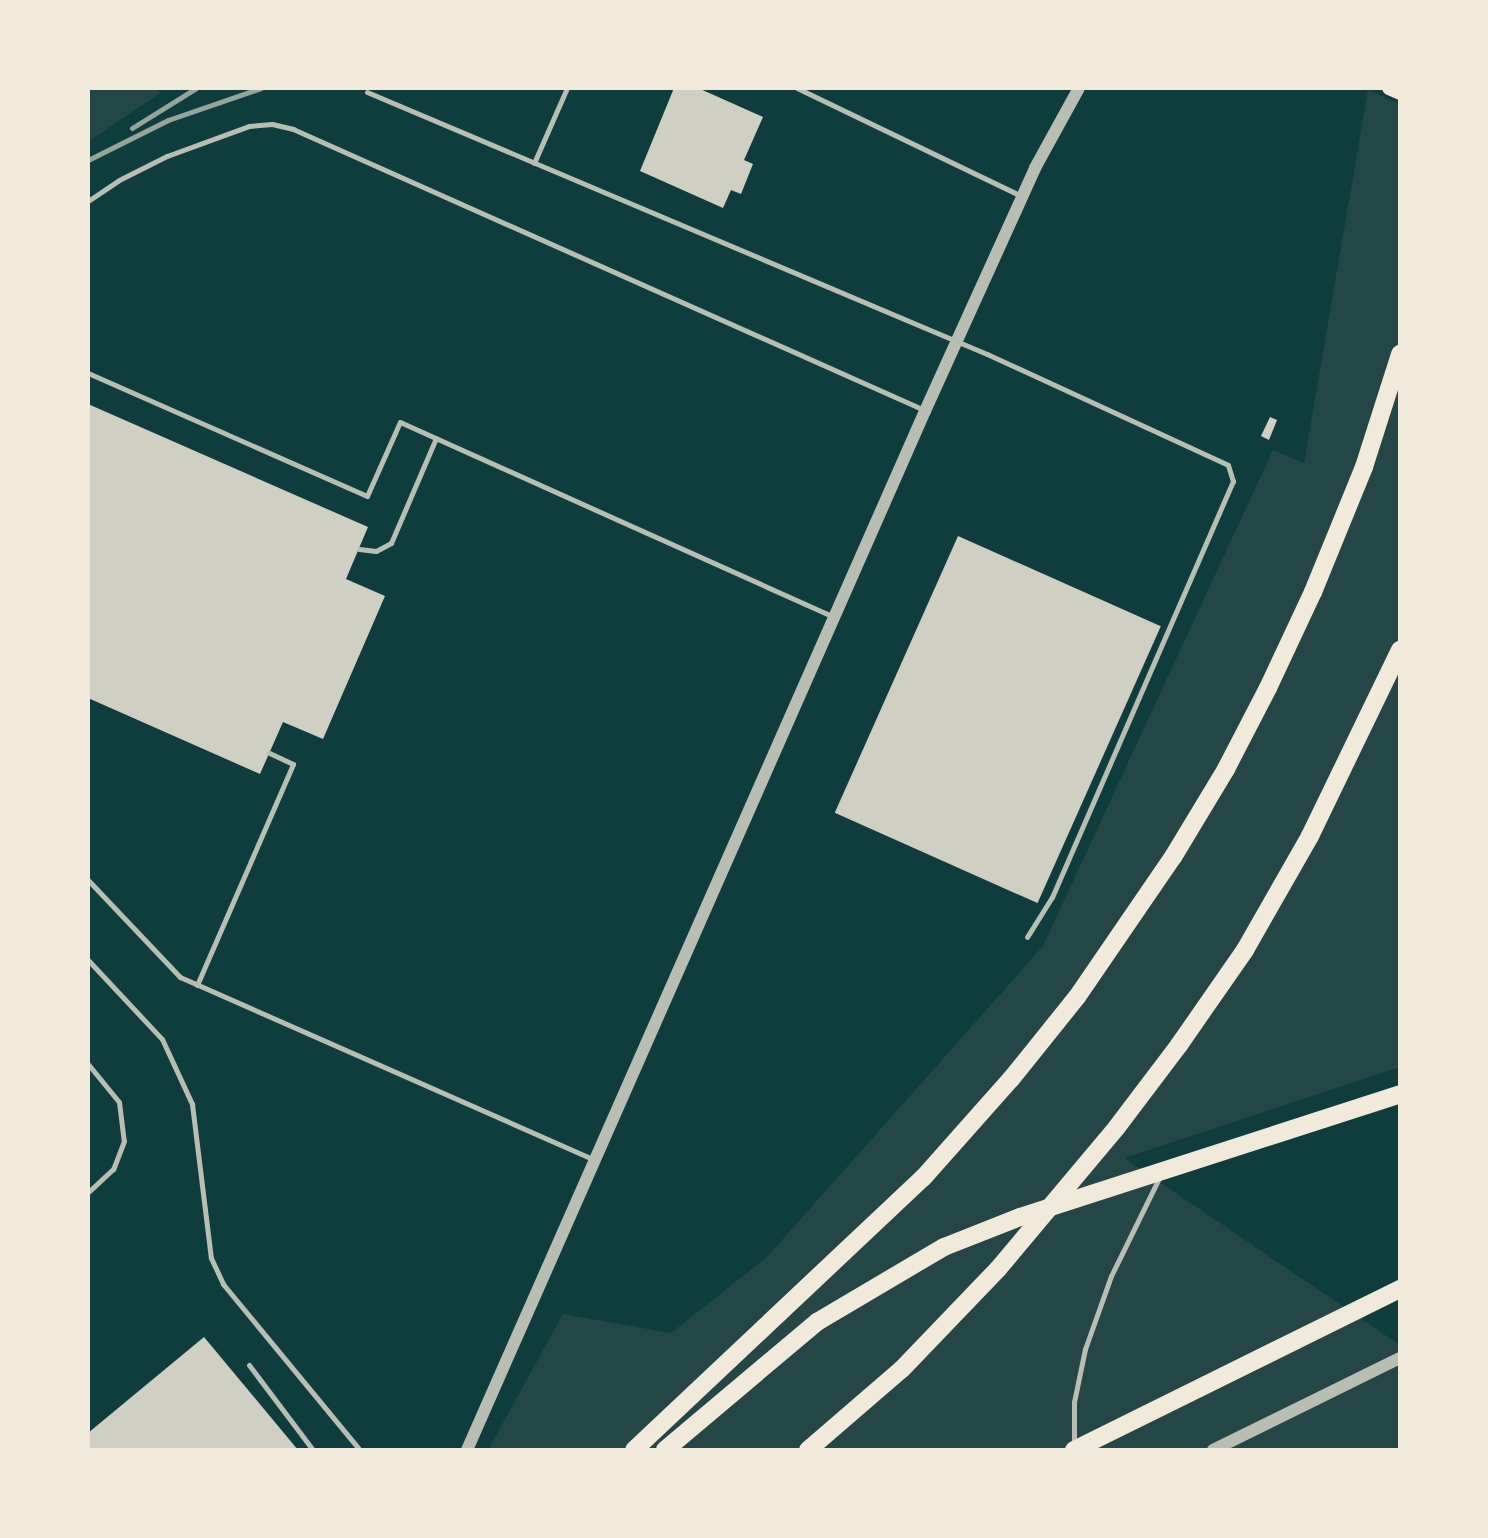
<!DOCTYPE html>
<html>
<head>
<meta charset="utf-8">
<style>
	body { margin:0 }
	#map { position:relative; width:1488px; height:1538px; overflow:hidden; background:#0f3d3e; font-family:Karla,sans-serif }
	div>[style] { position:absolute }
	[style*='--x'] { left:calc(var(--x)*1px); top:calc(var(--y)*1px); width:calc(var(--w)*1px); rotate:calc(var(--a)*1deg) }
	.green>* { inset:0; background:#244646 }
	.building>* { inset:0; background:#cfcfc3; transform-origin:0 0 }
	.service>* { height:5px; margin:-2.5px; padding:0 2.5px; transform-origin:2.5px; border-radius:2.5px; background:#b8beb3 }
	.tertiary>* { height:12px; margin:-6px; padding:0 6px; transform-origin:6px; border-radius:6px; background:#b8beb3 }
	.secondary>* { height:14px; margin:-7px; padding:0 7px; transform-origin:7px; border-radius:7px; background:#f1e9da }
	.motorway>* { height:18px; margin:-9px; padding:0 9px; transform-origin:9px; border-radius:9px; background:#f1e9da }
	.rail>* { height:5px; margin:-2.5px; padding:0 2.5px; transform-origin:2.5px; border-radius:2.5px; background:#97a49c }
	span { translate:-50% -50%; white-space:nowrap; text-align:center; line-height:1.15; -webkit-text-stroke:6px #f1e9da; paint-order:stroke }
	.frame { position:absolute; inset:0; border:90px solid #f1e9da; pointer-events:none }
</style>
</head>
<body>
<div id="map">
	<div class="green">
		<div style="clip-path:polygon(88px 88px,156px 88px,160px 93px,88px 142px)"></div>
		<div style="clip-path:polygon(1368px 90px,1400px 104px,1400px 1067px,1124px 1158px,1400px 1345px,1400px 1450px,488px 1450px,563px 1314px,671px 1333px,767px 1257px,1043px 946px,1273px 450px,1304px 463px)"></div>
	</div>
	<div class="building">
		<div style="clip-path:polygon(674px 88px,698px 88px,763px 117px,744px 160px,753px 164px,741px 194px,731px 190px,723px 208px,640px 171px)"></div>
		<div style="clip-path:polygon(88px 404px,368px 527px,346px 579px,385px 596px,323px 739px,283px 722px,260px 774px,88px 698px)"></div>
		<div style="clip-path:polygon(1270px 417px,1277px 420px,1269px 440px,1261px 436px)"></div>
		<div style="left:958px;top:536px;width:222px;height:303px;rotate:24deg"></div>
		<div style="clip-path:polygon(204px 1337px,298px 1450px,88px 1450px,88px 1433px)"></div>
	</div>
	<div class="service">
		<div style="--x:797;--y:88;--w:249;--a:25.7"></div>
		<div style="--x:367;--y:92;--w:673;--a:22.91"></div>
		<div style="--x:987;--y:354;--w:265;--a:24.7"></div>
		<div style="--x:1228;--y:465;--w:17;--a:73"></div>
		<div style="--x:1233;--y:481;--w:454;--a:113.5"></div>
		<div style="--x:1052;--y:897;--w:47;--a:122"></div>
		<div style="--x:534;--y:163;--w:82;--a:-66.3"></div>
		<div style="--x:88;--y:201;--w:37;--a:-34"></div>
		<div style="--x:119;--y:180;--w:54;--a:-26.6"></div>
		<div style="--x:167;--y:156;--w:87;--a:-20.1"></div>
		<div style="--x:249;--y:126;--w:23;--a:-5"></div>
		<div style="--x:272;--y:124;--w:22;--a:13"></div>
		<div style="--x:293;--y:129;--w:691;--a:24"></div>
		<div style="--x:88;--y:373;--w:305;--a:23.8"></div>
		<div style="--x:367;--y:496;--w:81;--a:-66"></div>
		<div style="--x:400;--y:422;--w:474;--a:24.2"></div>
		<div style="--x:359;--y:549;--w:17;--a:7"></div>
		<div style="--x:376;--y:551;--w:17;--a:-28"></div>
		<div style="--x:391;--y:543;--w:114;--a:-66.8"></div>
		<div style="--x:88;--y:880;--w:134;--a:46.5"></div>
		<div style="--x:180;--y:977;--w:454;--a:23.8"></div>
		<div style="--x:88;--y:960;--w:108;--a:46.9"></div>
		<div style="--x:162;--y:1039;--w:72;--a:65.2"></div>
		<div style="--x:192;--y:1104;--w:155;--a:83"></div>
		<div style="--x:211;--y:1258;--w:29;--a:65"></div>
		<div style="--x:223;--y:1284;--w:215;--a:50.5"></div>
		<div style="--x:197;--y:985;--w:241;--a:-66.5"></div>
		<div style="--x:293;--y:764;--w:26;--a:-155"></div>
		<div style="--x:88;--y:1064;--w:49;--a:50.8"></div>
		<div style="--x:119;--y:1102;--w:39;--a:83"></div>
		<div style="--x:124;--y:1141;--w:30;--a:111"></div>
		<div style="--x:113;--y:1169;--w:34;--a:137"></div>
		<div style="--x:249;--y:1365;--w:106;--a:53"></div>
		<div style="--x:1074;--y:1445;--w:43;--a:-90"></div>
		<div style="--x:1074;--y:1402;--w:54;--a:-78.3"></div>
		<div style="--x:1085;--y:1349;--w:77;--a:-70.4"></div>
		<div style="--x:1111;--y:1276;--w:111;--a:-63.9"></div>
	</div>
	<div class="tertiary">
		<div style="--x:467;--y:1450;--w:1135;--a:-66.21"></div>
		<div style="--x:925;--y:411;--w:267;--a:-65.6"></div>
		<div style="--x:1035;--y:168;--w:91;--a:-61.2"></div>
		<div style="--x:1213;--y:1450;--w:208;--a:-26.2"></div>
	</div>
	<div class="secondary">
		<div style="--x:1389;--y:88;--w:12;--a:24"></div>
	</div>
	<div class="motorway">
		<div style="--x:634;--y:1450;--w:397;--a:-43.3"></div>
		<div style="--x:923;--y:1178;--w:132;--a:-48.4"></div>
		<div style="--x:1011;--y:1079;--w:105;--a:-51.2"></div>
		<div style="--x:1077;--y:997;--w:170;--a:-55.6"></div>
		<div style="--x:1173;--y:857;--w:103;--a:-58.9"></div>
		<div style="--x:1226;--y:769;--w:91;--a:-62.6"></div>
		<div style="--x:1268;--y:688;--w:106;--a:-64.9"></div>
		<div style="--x:1313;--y:592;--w:135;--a:-67.8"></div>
		<div style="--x:1364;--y:467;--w:119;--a:-72.3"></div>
		<div style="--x:665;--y:1450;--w:199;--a:-40.1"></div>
		<div style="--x:817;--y:1322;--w:147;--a:-30.6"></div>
		<div style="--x:944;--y:1247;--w:82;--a:-21.5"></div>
		<div style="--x:1020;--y:1217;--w:399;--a:-17.9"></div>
		<div style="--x:808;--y:1450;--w:124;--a:-40.8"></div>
		<div style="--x:902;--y:1369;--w:139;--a:-46.2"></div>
		<div style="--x:998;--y:1269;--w:185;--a:-50"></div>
		<div style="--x:1117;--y:1127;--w:103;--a:-52.9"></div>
		<div style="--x:1179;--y:1045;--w:116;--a:-55.2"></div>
		<div style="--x:1245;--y:950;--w:131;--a:-60.3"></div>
		<div style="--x:1310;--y:836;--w:207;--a:-64.2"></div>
		<div style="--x:1074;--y:1450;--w:364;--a:-26.3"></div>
	</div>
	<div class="rail">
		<div style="--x:132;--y:128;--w:75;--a:-32"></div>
		<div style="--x:88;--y:160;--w:89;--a:-26.6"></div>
		<div style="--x:168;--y:120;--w:98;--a:-19"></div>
	</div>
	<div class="frame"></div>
</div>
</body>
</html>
